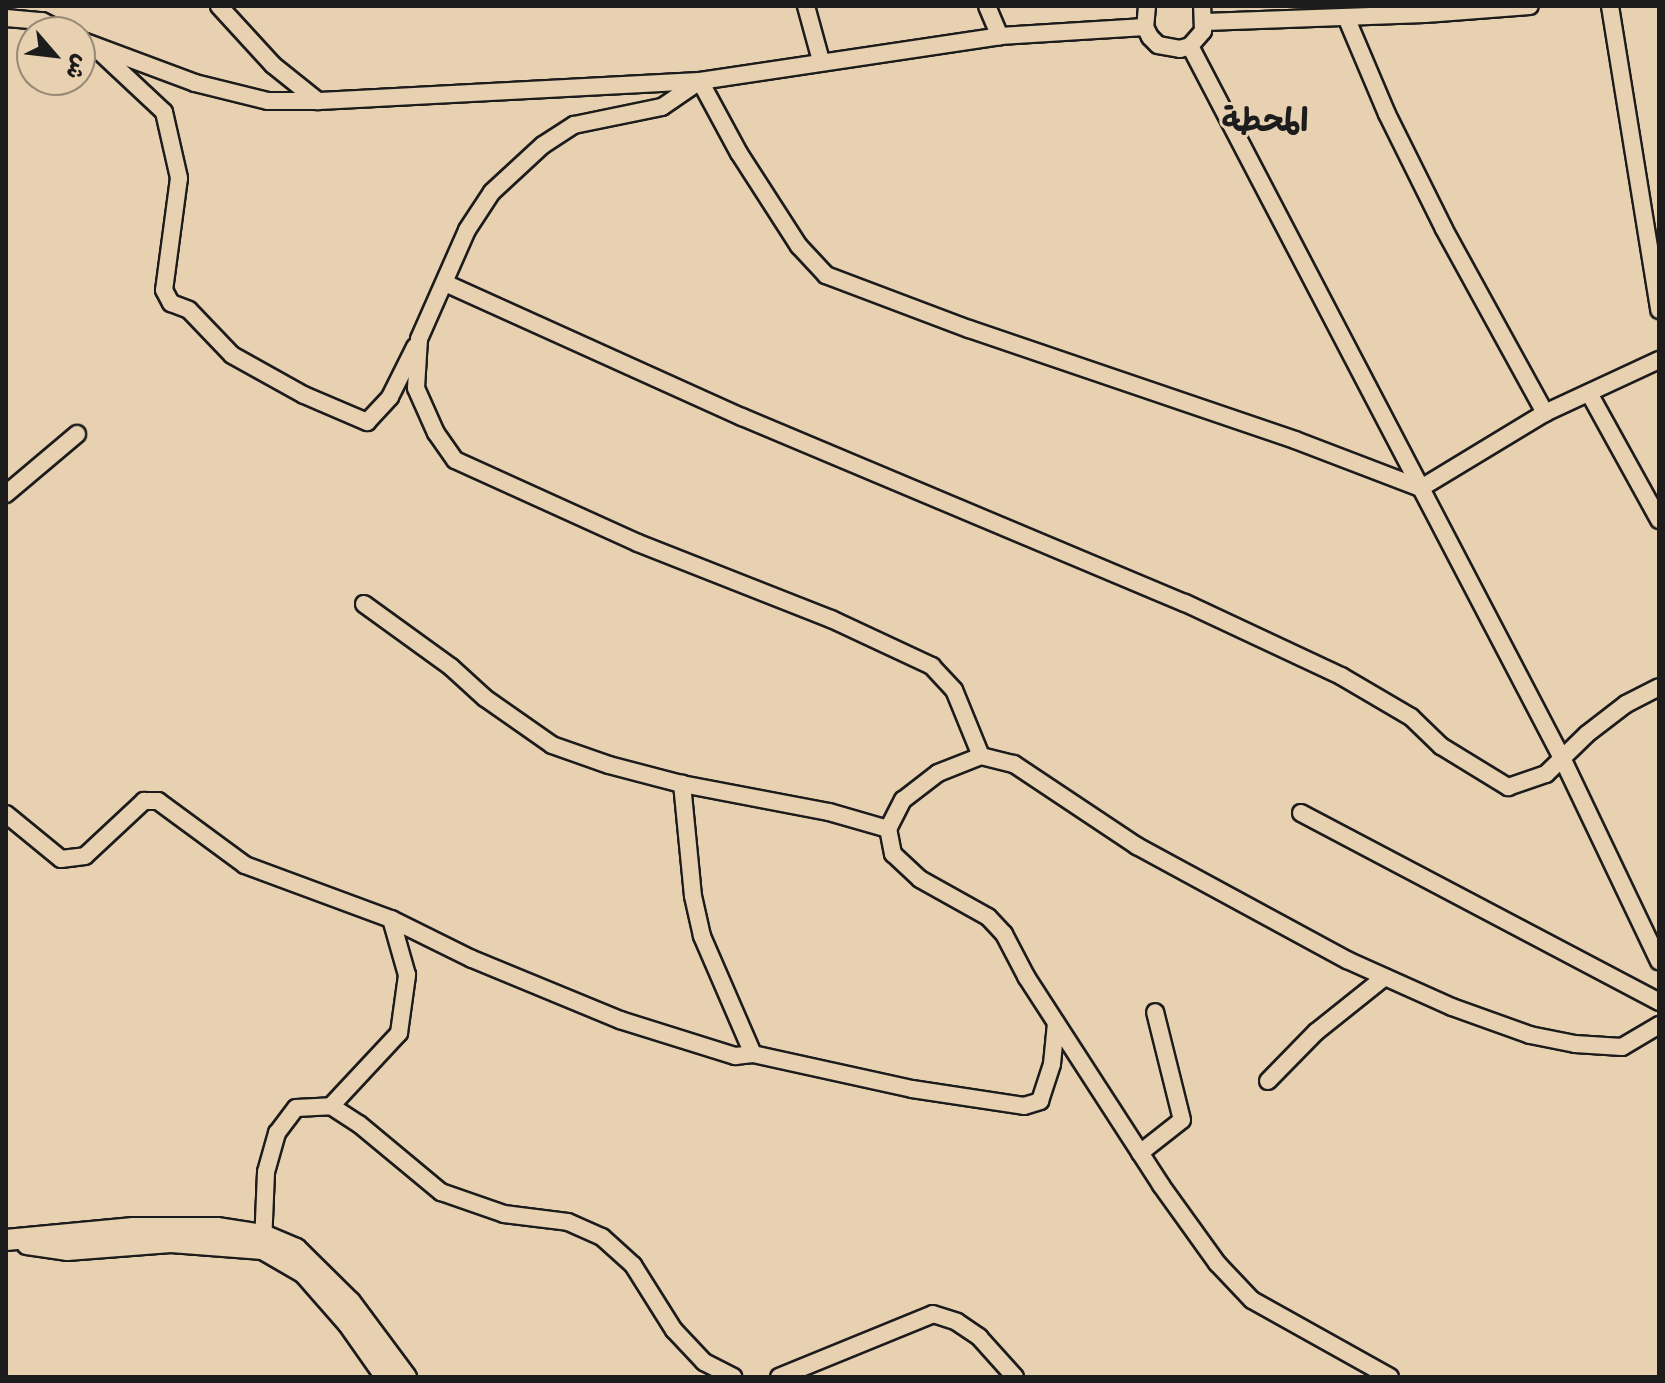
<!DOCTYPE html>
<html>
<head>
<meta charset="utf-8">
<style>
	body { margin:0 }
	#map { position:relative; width:1665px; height:1383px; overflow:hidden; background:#e8d1b1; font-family:Kalam,"Playpen Sans Arabic",sans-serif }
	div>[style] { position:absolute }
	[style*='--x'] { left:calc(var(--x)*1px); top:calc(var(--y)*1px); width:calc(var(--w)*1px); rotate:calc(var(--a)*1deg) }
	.roads { filter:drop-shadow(2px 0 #1c1c1c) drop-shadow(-2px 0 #1c1c1c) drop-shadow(0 2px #1c1c1c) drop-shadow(0 -2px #1c1c1c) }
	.minor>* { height:16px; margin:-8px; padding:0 8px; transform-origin:8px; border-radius:8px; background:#e8d1b1 }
	.major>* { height:20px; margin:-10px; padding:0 10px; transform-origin:10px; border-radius:10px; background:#e8d1b1 }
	span { translate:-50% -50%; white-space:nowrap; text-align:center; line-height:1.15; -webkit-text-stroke:6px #e8d1b1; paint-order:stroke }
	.district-label { font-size:32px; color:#1c1c1c; font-weight:700 }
	.frame { position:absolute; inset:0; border:8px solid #1c1c1c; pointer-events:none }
	.north { position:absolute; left:16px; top:16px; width:80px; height:80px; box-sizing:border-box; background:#e8d1b1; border:2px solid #968975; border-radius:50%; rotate:118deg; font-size:22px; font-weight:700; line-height:32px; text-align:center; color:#1c1c1c }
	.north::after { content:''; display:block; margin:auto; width:28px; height:36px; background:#1c1c1c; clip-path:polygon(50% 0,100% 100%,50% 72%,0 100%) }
</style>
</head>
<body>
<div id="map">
	<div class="roads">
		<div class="minor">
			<div style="--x:219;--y:6;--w:80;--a:47.5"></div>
			<div style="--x:273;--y:65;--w:58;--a:38.7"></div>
			<div style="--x:806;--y:6;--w:57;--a:74.7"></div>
			<div style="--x:987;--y:6;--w:33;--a:67"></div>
			<div style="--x:1147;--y:6;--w:21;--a:95"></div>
			<div style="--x:1145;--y:27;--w:11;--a:63"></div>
			<div style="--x:1150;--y:37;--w:11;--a:45"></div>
			<div style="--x:1158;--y:45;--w:22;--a:10"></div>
			<div style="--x:1180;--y:49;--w:10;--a:-17"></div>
			<div style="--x:1190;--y:46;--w:20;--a:-49"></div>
			<div style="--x:1203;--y:31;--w:25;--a:-92"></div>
			<div style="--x:1610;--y:6;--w:308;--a:80.8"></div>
			<div style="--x:1346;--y:17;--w:105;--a:67.1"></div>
			<div style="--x:1387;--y:114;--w:128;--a:63.6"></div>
			<div style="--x:1444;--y:229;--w:210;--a:61.2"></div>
			<div style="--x:6;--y:18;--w:36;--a:5"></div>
			<div style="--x:42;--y:21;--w:25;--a:27"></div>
			<div style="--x:1205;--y:22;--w:220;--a:-2.1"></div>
			<div style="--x:1425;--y:14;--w:105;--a:-4.4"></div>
			<div style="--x:80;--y:40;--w:123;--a:20.5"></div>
			<div style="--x:195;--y:83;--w:75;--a:13.9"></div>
			<div style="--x:268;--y:101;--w:50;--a:0"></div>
			<div style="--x:318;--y:101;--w:383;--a:-3"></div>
			<div style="--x:700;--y:81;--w:303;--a:-8.5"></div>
			<div style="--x:1000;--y:36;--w:145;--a:-3.6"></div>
			<div style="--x:1190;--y:46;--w:806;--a:62.42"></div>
			<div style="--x:1563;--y:760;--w:223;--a:64.5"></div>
			<div style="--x:101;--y:53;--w:86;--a:43.1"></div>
			<div style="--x:164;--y:112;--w:68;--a:77.2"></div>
			<div style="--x:179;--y:178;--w:113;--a:97.6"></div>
			<div style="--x:164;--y:290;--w:15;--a:62"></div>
			<div style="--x:171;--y:303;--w:19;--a:21"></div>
			<div style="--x:189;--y:310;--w:62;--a:46.3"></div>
			<div style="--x:232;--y:355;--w:82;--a:29.1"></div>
			<div style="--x:304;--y:395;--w:69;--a:23.2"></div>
			<div style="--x:367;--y:422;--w:34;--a:-47"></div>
			<div style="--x:390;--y:397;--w:56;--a:-63.4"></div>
			<div style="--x:445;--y:283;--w:326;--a:24.3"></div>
			<div style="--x:742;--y:417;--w:480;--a:22.8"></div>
			<div style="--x:1185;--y:603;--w:172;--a:25.1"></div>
			<div style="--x:1341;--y:676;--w:81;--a:30.4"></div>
			<div style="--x:1411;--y:717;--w:42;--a:44"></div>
			<div style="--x:1441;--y:746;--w:79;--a:31.5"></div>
			<div style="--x:1508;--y:787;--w:40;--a:-18.9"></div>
			<div style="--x:1546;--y:774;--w:57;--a:-44.3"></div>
			<div style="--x:1587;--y:734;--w:49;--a:-37.6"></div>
			<div style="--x:1626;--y:704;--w:37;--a:-27"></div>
			<div style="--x:1589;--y:393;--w:145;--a:61.1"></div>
			<div style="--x:6;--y:494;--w:93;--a:-40.2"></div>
			<div style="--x:364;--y:604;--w:107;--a:35.9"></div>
			<div style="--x:451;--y:667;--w:46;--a:42.4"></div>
			<div style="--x:485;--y:698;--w:82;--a:35"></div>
			<div style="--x:552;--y:745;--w:60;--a:19.3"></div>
			<div style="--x:609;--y:765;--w:75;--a:14.6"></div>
			<div style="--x:981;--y:756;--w:71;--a:-112.2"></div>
			<div style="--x:954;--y:690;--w:33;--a:-133"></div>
			<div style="--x:932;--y:666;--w:111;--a:-155"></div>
			<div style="--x:831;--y:619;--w:207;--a:-158.5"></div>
			<div style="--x:638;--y:543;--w:201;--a:-155.6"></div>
			<div style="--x:455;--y:460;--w:33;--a:-125"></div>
			<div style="--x:436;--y:433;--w:49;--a:-114"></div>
			<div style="--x:416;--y:388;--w:49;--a:-86.5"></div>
			<div style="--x:419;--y:339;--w:119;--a:-66.2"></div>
			<div style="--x:467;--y:230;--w:45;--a:-56.7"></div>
			<div style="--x:492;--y:192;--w:69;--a:-42.7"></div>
			<div style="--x:543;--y:145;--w:37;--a:-33"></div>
			<div style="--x:574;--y:125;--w:90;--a:-11.6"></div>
			<div style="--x:662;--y:107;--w:46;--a:-34.4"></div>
			<div style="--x:700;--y:81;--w:82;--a:61.6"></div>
			<div style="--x:739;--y:153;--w:111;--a:57.2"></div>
			<div style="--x:799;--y:246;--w:40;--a:47"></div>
			<div style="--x:826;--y:275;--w:153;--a:20.7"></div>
			<div style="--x:969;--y:329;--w:344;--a:18.8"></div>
			<div style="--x:1295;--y:440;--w:135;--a:20.9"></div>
			<div style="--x:1421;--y:488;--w:145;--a:-31.2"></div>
			<div style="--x:1545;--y:413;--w:126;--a:-24.9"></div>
			<div style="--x:1301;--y:813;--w:405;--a:27.8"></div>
			<div style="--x:6;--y:814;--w:71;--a:39.3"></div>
			<div style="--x:61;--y:859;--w:24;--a:-7"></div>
			<div style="--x:85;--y:856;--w:81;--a:-43"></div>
			<div style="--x:144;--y:801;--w:14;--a:0"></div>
			<div style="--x:158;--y:801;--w:108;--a:36.3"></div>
			<div style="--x:245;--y:865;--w:156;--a:20.3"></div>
			<div style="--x:753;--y:1054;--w:129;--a:-113.4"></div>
			<div style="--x:702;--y:936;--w:41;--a:-102.7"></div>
			<div style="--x:693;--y:896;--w:113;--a:-95.6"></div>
			<div style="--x:682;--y:784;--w:150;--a:10.8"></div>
			<div style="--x:829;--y:812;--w:61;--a:16.1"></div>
			<div style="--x:1268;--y:1081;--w:69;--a:-45.6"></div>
			<div style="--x:1316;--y:1032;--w:88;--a:-38.6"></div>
			<div style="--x:331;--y:1106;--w:100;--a:-47"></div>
			<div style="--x:399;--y:1033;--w:59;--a:-82.1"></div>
			<div style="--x:407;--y:975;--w:58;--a:-105.9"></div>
			<div style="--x:391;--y:919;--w:90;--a:26.3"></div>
			<div style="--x:472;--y:959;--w:160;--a:22.4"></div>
			<div style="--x:620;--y:1020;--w:121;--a:17.4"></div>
			<div style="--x:735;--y:1056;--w:18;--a:-6"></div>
			<div style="--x:753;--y:1054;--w:163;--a:12.4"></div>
			<div style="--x:912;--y:1089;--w:113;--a:8.6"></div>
			<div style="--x:1024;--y:1106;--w:17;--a:-17"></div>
			<div style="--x:1040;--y:1101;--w:39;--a:-72"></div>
			<div style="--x:1052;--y:1064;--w:41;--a:-84.4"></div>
			<div style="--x:1140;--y:1153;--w:53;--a:-38.2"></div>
			<div style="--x:1182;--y:1120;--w:111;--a:-104"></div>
			<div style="--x:263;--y:1244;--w:72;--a:-87.6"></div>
			<div style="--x:266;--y:1172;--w:41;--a:-74.2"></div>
			<div style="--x:277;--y:1133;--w:31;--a:-53"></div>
			<div style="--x:296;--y:1108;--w:35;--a:-3"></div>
			<div style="--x:331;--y:1106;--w:33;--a:33"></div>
			<div style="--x:359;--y:1124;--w:107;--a:39.7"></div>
			<div style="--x:441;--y:1192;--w:67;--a:19.2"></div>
			<div style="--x:504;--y:1214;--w:64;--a:7.1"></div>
			<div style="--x:568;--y:1222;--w:37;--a:24"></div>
			<div style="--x:602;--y:1237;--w:42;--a:42.1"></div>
			<div style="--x:633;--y:1265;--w:77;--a:57.8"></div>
			<div style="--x:674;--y:1330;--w:44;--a:46.8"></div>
			<div style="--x:704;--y:1362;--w:33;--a:27"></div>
			<div style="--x:779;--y:1377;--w:166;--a:-22.2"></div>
			<div style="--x:933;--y:1314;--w:25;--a:18"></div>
			<div style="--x:957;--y:1322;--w:27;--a:34"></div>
			<div style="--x:979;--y:1337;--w:54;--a:48"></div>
			<div style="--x:1390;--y:1377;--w:158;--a:-150.8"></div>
			<div style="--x:1252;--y:1300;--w:51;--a:-133.4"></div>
			<div style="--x:1217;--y:1263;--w:96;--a:-125.7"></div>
			<div style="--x:1161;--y:1185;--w:247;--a:-122.9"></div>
			<div style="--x:1027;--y:978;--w:50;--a:-117.6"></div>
			<div style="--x:1004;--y:934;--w:23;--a:-133"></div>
			<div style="--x:988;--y:917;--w:78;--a:-150.8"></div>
			<div style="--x:920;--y:879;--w:37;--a:-137"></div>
			<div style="--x:893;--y:854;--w:25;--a:-101"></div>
			<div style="--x:888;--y:829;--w:33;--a:-63"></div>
			<div style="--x:903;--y:800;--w:44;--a:-37.6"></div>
			<div style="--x:938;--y:773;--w:46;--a:-21.6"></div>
			<div style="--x:981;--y:756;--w:34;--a:14"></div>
			<div style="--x:1014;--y:764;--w:148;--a:33.7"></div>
			<div style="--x:1137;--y:846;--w:239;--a:28.5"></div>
			<div style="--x:1347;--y:960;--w:115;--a:24.1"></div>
			<div style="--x:1452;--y:1007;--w:83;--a:19.7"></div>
			<div style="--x:1530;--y:1035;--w:46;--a:11.3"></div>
			<div style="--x:1575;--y:1044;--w:47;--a:3.7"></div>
			<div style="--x:1622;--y:1047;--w:43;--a:-30.7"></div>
		</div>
		<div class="major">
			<div style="--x:6;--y:1240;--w:128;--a:-5.4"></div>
			<div style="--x:133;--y:1228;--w:84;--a:0"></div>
			<div style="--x:217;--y:1228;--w:47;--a:8.7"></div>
			<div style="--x:263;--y:1235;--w:36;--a:23"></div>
			<div style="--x:296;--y:1249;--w:76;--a:44.5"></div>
			<div style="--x:350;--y:1302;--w:94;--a:53.3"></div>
			<div style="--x:27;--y:1244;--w:40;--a:8.5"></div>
			<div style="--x:67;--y:1250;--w:104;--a:-4.4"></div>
			<div style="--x:171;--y:1242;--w:92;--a:4.4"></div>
			<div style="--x:263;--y:1249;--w:48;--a:30.3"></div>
			<div style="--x:304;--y:1273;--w:67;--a:48.7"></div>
			<div style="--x:348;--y:1323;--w:66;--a:54.9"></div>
		</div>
	</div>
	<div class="district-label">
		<span style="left:1265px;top:123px">المحطة</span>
	</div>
	<div class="frame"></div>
	<div class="north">ش</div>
</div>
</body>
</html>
